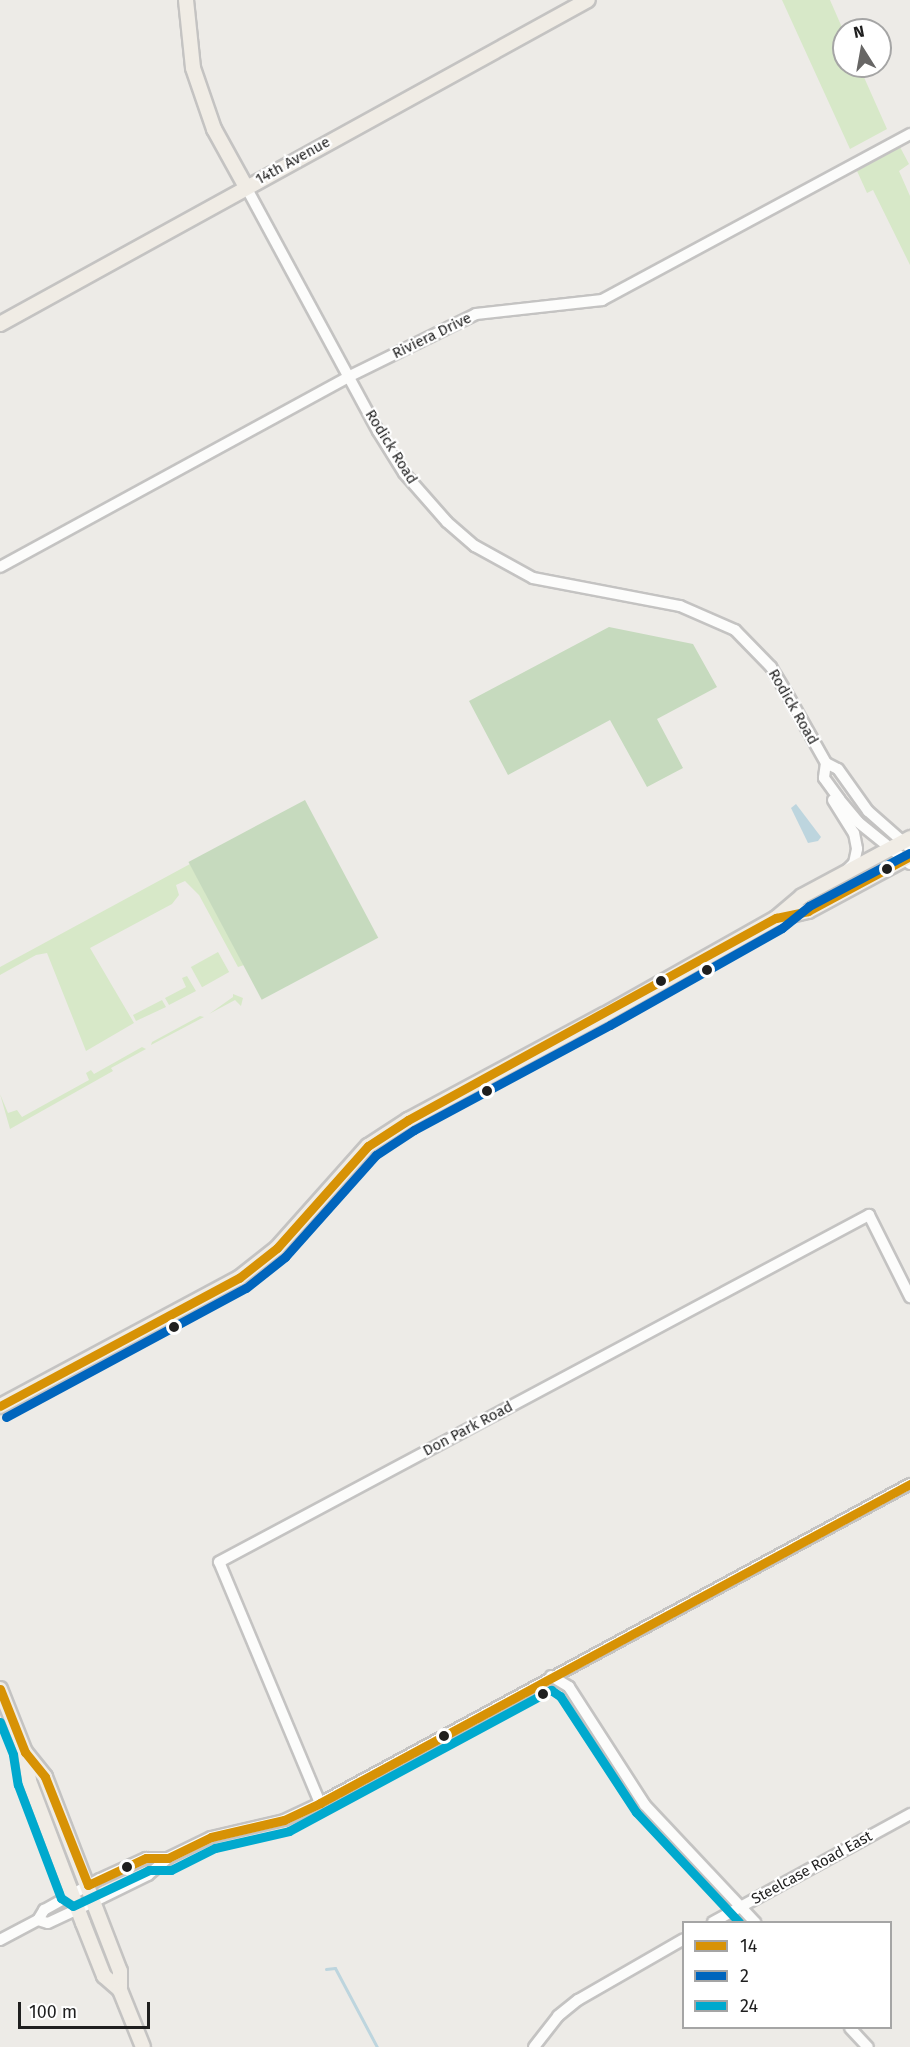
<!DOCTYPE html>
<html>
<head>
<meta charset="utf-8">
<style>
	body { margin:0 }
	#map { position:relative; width:910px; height:2047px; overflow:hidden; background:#edebe7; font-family:"Fira Sans",sans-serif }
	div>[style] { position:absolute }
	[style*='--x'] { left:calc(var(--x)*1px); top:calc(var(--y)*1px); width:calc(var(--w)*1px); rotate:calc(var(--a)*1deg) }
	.grass>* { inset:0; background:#d7e8c8; transform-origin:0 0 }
	.forest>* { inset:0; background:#c6dabe; transform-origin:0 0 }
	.water>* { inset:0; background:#bdd5de }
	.stream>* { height:3px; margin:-1.5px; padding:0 1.5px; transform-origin:1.5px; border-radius:1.5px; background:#bdd5de }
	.roads { filter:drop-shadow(2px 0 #c4c3c2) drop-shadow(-2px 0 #c4c3c2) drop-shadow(0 2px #c4c3c2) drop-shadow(0 -2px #c4c3c2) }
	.minor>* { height:10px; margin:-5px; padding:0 5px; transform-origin:5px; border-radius:5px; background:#fcfcfb }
	.major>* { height:14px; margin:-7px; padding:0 7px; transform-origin:7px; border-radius:7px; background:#f0ece5 }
	.bus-1>* { height:9px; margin:-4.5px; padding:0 4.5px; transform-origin:4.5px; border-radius:4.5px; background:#d79205 }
	.bus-2>* { height:9px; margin:-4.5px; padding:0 4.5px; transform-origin:4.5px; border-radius:4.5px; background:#0065bd }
	.bus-3>* { height:9px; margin:-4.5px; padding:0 4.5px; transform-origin:4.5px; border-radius:4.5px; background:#00a9ce }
	.dots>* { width:16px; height:16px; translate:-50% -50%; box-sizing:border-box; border:3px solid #fff; border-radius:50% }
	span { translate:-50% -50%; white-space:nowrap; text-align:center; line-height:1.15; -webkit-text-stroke:4.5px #fff; paint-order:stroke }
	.street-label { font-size:15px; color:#1f1f1f }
	.legend { position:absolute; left:682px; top:1921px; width:210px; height:108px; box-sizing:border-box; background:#fff; border:2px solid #a5a5a5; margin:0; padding:8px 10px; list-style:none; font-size:18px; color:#1f1f1f }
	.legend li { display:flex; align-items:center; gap:12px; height:30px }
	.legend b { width:30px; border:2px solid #a5a5a5 }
	.north { position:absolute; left:832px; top:18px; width:60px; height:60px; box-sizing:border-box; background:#fff; border:2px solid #a5a5a5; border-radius:50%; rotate:349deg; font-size:16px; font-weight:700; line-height:24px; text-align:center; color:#1f1f1f }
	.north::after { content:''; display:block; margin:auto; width:21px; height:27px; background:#676665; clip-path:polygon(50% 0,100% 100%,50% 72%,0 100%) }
	.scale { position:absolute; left:18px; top:2002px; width:132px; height:27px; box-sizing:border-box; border:3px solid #1f1f1f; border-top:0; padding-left:8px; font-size:18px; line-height:21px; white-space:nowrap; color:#1f1f1f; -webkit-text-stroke:4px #fff; paint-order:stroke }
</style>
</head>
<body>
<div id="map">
	<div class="grass">
		<div style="clip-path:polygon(782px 0,830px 0,844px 32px,844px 66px,859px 66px,887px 129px,850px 149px)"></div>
		<div style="clip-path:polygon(900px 147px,909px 164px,899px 171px,910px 196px,910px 265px,873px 190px,867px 193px,857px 171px)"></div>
		<div style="clip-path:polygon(190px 864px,244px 965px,238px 967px,199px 895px,185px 881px,176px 885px,179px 895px,172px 904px,90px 948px,134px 1023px,86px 1051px,47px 953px,36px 955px,0 975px,0 967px)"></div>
		<div style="left:218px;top:952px;width:23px;height:31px;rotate:61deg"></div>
		<div style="clip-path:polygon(187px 976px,196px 991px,169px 1005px,165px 998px,186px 987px,182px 978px)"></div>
		<div style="clip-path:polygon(233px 994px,243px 998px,241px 1006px,235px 1000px,209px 1014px,233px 997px)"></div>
		<div style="clip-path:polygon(162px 1000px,166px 1007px,136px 1021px,133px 1015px)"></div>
		<div style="clip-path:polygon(200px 1016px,204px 1017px,151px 1045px,152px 1042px)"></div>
		<div style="clip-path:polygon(142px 1047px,146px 1049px,111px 1068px,113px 1071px,10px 1129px,0 1094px,8px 1113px,17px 1110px,22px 1117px,89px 1080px,86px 1073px,91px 1070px,94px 1074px)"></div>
	</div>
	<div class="forest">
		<div style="clip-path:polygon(609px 627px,693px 644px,717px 687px,657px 719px,683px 768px,647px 787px,610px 720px,508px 775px,469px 701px)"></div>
		<div style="left:305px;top:800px;width:156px;height:132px;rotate:62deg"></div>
	</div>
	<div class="water">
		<div style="clip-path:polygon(796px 804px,821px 837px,818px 841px,808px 843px,791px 808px)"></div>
	</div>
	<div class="stream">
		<div style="--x:326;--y:1969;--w:9;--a:-6"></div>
		<div style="--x:335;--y:1968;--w:89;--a:62"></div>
	</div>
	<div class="roads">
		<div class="minor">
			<div style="--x:246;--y:187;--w:277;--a:61.6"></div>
			<div style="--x:378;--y:431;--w:49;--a:58.2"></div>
			<div style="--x:404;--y:473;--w:65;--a:48.7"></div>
			<div style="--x:447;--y:522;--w:37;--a:41"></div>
			<div style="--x:475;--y:546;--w:66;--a:28.9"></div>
			<div style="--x:533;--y:578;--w:150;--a:10.8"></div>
			<div style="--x:680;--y:606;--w:60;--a:23.6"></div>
			<div style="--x:735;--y:630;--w:52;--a:45.8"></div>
			<div style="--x:771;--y:667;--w:29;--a:59"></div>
			<div style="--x:786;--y:692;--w:81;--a:60.6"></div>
			<div style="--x:826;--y:763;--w:15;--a:98"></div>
			<div style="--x:824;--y:778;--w:26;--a:54"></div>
			<div style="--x:839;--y:799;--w:30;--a:50"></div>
			<div style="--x:858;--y:822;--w:67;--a:38.9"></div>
			<div style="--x:0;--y:567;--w:399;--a:-28.6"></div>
			<div style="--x:350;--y:376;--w:140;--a:-26.2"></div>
			<div style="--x:476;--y:314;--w:127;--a:-6.3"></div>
			<div style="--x:602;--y:300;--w:350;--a:-28.3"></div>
			<div style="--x:826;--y:763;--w:13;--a:27"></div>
			<div style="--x:838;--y:769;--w:52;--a:54.5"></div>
			<div style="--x:868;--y:811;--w:56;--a:41.4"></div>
			<div style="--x:833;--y:800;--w:39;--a:58"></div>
			<div style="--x:854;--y:833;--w:16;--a:79"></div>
			<div style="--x:857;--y:849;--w:14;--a:102"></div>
			<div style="--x:854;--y:863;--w:11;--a:135"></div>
			<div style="--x:551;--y:1676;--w:21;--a:31"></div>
			<div style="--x:569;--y:1687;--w:140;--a:57.2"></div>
			<div style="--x:645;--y:1805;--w:161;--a:46.8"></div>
			<div style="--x:320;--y:1803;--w:261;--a:-112.7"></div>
			<div style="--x:219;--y:1562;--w:737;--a:-28.1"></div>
			<div style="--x:869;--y:1215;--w:92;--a:63.4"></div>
			<div style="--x:38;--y:1920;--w:10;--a:17"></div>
			<div style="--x:48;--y:1923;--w:52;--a:-25.1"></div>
			<div style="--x:95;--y:1901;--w:59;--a:-26.1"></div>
			<div style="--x:148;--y:1875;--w:26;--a:-40"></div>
			<div style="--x:168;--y:1858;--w:48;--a:-26"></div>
			<div style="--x:211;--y:1837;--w:75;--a:-13.1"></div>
			<div style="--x:284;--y:1820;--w:40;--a:-25"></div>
			<div style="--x:320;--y:1803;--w:671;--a:-28.4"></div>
			<div style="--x:713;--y:1922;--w:225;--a:-28.7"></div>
			<div style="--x:0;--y:1940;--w:43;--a:-27.8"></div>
			<div style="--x:38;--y:1920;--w:12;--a:-59"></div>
			<div style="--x:44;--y:1910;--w:64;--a:-29"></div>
			<div style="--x:100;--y:1879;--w:51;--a:-24.5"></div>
			<div style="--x:146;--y:1858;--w:22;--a:0"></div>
			<div style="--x:850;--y:2028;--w:26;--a:47"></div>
			<div style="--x:534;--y:2047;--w:39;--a:-52"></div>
			<div style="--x:558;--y:2016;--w:26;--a:-39"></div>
			<div style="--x:578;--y:2000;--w:122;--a:-29.9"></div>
		</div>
		<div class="major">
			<div style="--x:186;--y:0;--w:68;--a:84.1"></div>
			<div style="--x:193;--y:68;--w:65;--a:71"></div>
			<div style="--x:214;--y:129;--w:66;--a:61.1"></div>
			<div style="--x:0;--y:324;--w:671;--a:-28.86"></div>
			<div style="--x:778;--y:918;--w:31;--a:-13"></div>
			<div style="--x:808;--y:911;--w:116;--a:-28.3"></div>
			<div style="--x:0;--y:1406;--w:271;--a:-28.2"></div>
			<div style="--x:239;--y:1278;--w:48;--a:-38.3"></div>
			<div style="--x:277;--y:1248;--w:137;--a:-48.3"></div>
			<div style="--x:368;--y:1146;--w:48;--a:-33"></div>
			<div style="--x:408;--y:1120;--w:222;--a:-28.2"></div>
			<div style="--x:604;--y:1015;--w:197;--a:-29.4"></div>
			<div style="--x:776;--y:918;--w:34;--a:-40"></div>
			<div style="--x:802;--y:896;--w:123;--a:-28.2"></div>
			<div style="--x:0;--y:1689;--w:68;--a:68.4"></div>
			<div style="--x:25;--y:1752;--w:29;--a:82"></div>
			<div style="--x:29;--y:1781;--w:152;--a:69.2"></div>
			<div style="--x:83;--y:1923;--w:57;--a:68.4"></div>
			<div style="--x:104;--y:1976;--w:21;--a:41"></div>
			<div style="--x:25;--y:1752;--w:32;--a:51"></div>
			<div style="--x:45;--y:1777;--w:208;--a:68.9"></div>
			<div style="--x:120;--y:1971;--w:19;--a:90"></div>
			<div style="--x:120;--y:1990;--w:61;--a:68"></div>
		</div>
	</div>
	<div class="bus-1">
		<div style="--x:0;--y:1406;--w:271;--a:-28.2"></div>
		<div style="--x:239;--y:1278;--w:48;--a:-38.3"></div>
		<div style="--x:277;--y:1248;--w:137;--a:-48.3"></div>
		<div style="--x:368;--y:1146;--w:48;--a:-33"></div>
		<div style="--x:408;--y:1120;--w:420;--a:-28.8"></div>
		<div style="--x:776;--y:918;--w:33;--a:-12"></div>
		<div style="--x:808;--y:911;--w:116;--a:-28.3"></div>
		<div style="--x:0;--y:1689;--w:68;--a:68.4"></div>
		<div style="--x:25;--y:1752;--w:32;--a:51"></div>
		<div style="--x:45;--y:1777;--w:116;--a:68.3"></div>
		<div style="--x:88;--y:1885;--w:64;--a:-25"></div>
		<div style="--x:146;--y:1858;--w:22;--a:0"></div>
		<div style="--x:168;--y:1858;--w:48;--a:-26"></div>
		<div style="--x:211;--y:1837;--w:75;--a:-13.1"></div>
		<div style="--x:284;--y:1820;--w:40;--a:-25"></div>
		<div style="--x:320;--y:1803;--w:671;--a:-28.4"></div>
	</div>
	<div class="bus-2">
		<div style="--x:6;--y:1417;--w:272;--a:-28.3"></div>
		<div style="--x:246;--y:1288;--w:50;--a:-38.5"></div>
		<div style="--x:285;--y:1257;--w:137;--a:-48.3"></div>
		<div style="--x:376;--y:1155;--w:45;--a:-33.3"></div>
		<div style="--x:414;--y:1130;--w:222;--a:-28.2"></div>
		<div style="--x:610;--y:1025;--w:197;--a:-29.4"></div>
		<div style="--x:782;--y:928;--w:35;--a:-39"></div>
		<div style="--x:809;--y:906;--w:113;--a:-27.9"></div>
	</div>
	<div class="bus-3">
		<div style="--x:0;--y:1722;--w:35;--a:68"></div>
		<div style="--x:13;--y:1755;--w:30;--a:81"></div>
		<div style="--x:18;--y:1785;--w:121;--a:69.2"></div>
		<div style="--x:61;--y:1898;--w:14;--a:34"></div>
		<div style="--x:73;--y:1906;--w:84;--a:-25.3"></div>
		<div style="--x:149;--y:1870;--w:22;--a:0"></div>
		<div style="--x:171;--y:1870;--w:49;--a:-26.6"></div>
		<div style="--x:215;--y:1848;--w:76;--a:-12.9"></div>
		<div style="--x:289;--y:1831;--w:298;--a:-28.3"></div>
		<div style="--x:551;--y:1690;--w:11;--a:34"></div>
		<div style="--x:560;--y:1696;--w:139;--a:56.8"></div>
		<div style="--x:636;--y:1812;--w:151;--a:46.9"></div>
	</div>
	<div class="dots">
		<div style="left:887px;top:869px;background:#1f1f1f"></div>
		<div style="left:707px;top:970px;background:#1f1f1f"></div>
		<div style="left:661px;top:981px;background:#1f1f1f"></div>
		<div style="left:487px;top:1091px;background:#1f1f1f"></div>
		<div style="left:174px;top:1327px;background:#1f1f1f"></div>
		<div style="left:543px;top:1694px;background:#1f1f1f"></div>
		<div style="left:444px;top:1736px;background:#1f1f1f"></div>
		<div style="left:127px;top:1867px;background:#1f1f1f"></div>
	</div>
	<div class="street-label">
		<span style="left:293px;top:161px;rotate:-29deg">14th Avenue</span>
		<span style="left:432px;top:336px;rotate:-26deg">Riviera Drive</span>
		<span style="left:391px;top:447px;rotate:58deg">Rodick Road</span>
		<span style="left:793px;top:707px;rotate:60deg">Rodick Road</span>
		<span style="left:468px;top:1429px;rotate:-28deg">Don Park Road</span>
		<span style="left:812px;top:1868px;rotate:-29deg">Steelcase Road East</span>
	</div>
	<ul class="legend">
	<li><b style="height:8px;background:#d79205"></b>14</li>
	<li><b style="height:8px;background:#0065bd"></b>2</li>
	<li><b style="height:8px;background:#00a9ce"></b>24</li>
	</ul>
	<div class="north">N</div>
	<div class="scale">100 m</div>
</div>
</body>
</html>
